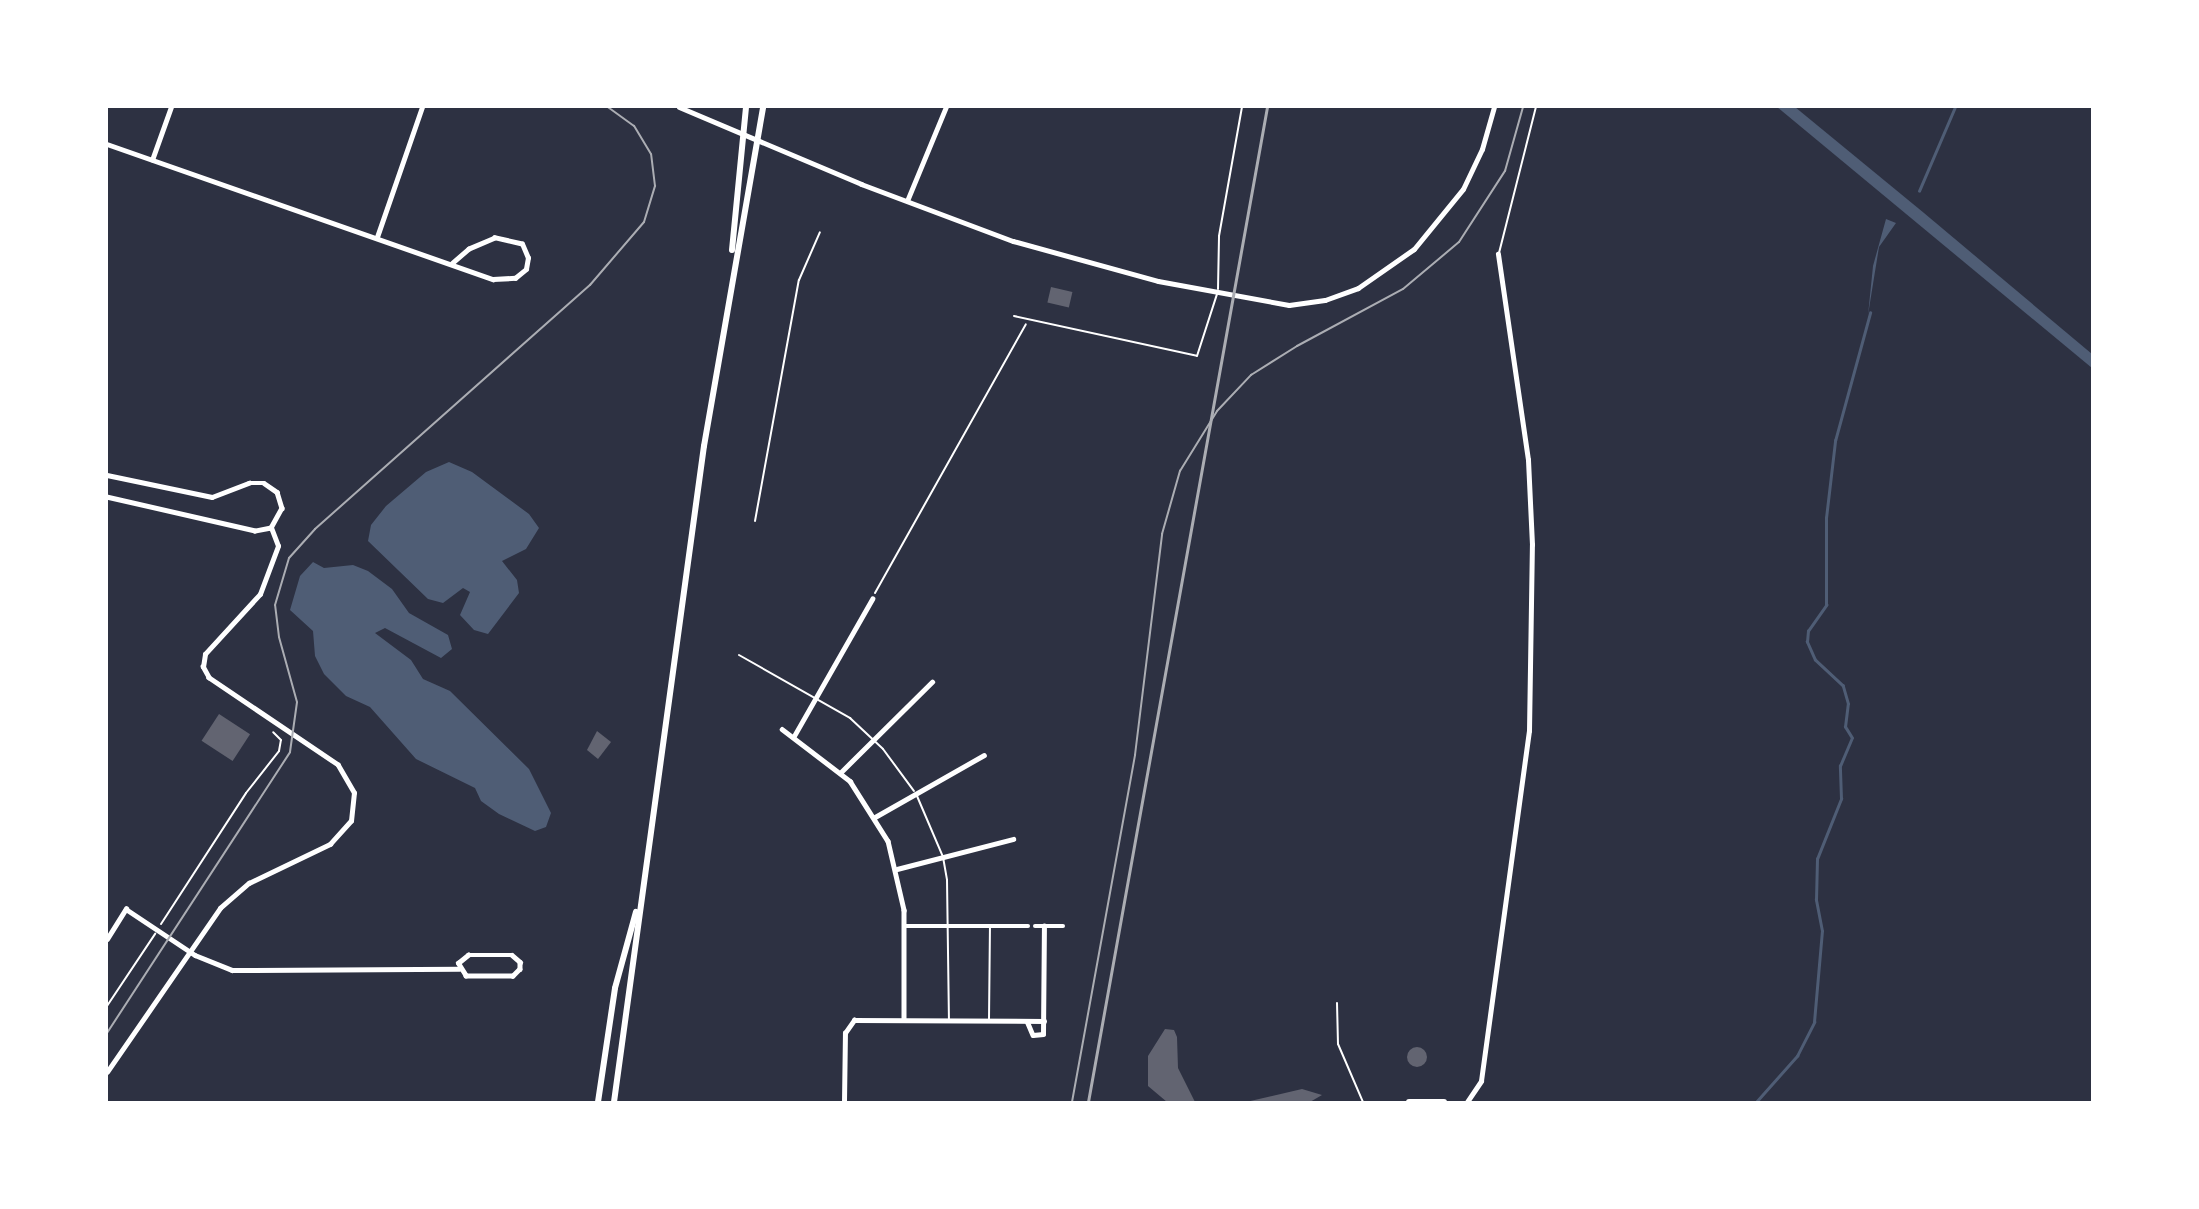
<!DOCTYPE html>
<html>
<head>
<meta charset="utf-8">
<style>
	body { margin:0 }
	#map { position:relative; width:2199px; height:1209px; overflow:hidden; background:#2d3142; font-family:"DM Sans",sans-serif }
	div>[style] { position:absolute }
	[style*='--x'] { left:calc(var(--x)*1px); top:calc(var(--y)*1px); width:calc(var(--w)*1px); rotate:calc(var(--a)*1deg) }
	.water>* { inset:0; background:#4f5d75 }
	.stream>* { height:2.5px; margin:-1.25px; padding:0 1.25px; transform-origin:1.25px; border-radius:1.25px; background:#4f5d75 }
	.building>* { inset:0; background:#626471; transform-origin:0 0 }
	.round { border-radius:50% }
	.path>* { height:2px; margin:-1px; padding:0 1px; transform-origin:1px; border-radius:1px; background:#fff }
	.service>* { height:2px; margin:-1px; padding:0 1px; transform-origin:1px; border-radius:1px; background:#fff }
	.minor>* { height:4.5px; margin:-2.25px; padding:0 2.25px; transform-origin:2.25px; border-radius:2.25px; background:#fff }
	.tertiary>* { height:5px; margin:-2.5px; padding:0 2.5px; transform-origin:2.5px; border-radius:2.5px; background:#fff }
	.secondary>* { height:6px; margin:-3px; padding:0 3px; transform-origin:3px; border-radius:3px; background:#fff }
	.primary>* { height:6px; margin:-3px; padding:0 3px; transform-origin:3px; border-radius:3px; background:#fff }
	.tram>* { height:2px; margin:-1px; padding:0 1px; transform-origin:1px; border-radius:1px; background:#abadb3 }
	.rail>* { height:2.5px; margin:-1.25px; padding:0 1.25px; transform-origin:1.25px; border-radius:1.25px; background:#abadb3 }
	span { translate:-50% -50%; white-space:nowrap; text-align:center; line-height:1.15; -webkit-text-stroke:5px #fff; paint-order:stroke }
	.frame { position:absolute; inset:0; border:108px solid #fff; pointer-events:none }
</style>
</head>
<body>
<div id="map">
	<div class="water">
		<div style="clip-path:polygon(1777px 107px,1795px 107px,1924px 213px,2092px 354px,2092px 368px)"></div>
		<div style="clip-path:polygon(1886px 219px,1896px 223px,1879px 247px,1868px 315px,1873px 266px)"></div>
		<div style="clip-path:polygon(449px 462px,472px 472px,529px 514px,539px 528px,526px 549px,502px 561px,517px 580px,519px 593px,488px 634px,474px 630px,460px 615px,470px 592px,463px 588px,443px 603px,428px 599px,368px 541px,371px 525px,386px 506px,426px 472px)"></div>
		<div style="clip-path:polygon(313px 562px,324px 568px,353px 565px,368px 571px,392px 589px,409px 613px,448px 635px,452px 649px,441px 658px,385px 628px,375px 633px,411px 660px,423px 679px,450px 691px,529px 769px,551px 813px,546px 827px,535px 831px,499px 814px,481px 801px,475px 788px,416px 759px,370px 707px,346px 696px,324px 674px,315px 656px,313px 631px,290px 610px,300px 576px)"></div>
	</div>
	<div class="stream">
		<div style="--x:1919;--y:191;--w:91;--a:-66.8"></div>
		<div style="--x:1756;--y:1102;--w:62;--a:-48.3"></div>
		<div style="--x:1797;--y:1056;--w:38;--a:-63"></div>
		<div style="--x:1814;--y:1022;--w:91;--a:-85"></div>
		<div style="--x:1822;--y:931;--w:32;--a:-101"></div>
		<div style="--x:1816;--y:900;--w:41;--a:-88.6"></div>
		<div style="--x:1817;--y:859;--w:65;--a:-68.2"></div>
		<div style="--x:1841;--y:799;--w:33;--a:-92"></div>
		<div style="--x:1840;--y:766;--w:30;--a:-67"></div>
		<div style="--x:1852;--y:738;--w:13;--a:-122"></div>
		<div style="--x:1845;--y:727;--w:23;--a:-83"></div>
		<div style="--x:1848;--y:704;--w:19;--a:-106"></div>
		<div style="--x:1843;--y:686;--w:38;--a:-137"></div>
		<div style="--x:1815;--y:660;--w:20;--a:-114"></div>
		<div style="--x:1807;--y:642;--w:11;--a:-85"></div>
		<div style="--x:1808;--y:631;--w:32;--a:-55"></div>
		<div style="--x:1826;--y:605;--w:87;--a:-90"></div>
		<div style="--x:1826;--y:518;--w:78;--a:-83.3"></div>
		<div style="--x:1835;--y:441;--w:133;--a:-74.7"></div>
	</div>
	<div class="building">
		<div style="left:1051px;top:287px;width:22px;height:16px;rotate:13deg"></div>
		<div style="left:219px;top:714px;width:37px;height:32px;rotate:33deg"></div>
		<div style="clip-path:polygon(597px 731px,611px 742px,598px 759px,587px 750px)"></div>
		<div style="clip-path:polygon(1165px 1029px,1174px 1030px,1177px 1037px,1178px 1068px,1195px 1102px,1167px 1102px,1148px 1086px,1148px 1056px)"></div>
		<div class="round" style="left:1407px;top:1047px;width:20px;height:20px"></div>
		<div style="clip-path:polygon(1302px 1089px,1322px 1095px,1310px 1102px,1246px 1102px)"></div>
	</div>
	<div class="path">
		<div style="--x:755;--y:521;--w:245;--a:-79.7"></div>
		<div style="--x:799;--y:280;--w:52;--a:-66.4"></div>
		<div style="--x:875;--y:593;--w:308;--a:-60.7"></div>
		<div style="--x:161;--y:924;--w:156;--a:-57"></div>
		<div style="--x:246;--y:793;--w:53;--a:-51.8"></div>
		<div style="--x:279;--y:751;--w:11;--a:-80"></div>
		<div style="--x:281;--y:740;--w:11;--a:-135"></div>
		<div style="--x:107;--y:1006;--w:87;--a:-56.3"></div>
	</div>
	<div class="service">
		<div style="--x:1499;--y:253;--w:151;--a:-75.8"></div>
		<div style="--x:1218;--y:289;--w:53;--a:-88.9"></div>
		<div style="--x:1219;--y:236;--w:131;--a:-79.9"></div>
		<div style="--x:1014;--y:316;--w:187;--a:12.3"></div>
		<div style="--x:1197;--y:356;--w:65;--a:-72.1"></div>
		<div style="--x:739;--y:655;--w:128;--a:29.6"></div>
		<div style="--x:850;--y:718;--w:45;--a:43.2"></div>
		<div style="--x:883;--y:749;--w:52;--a:53.6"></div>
		<div style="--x:917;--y:796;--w:66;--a:66.9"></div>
		<div style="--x:943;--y:857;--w:23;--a:80"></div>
		<div style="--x:947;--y:880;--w:139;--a:89.2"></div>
		<div style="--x:1337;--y:1003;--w:41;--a:88.6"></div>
		<div style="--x:1338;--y:1044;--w:63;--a:66.7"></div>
		<div style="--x:989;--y:1019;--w:92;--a:-89.4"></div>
	</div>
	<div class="minor">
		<div style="--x:107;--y:144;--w:409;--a:19.3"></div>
		<div style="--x:493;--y:279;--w:22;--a:-3"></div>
		<div style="--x:515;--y:278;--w:14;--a:-39"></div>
		<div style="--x:526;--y:269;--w:11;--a:-80"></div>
		<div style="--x:528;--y:258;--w:15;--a:-113"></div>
		<div style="--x:522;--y:244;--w:28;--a:-167"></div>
		<div style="--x:495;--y:238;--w:28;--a:157"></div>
		<div style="--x:469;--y:249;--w:21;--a:139"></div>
		<div style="--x:152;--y:160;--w:56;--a:-70.3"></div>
		<div style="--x:907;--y:201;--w:102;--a:-67.5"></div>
		<div style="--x:377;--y:237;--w:138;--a:-70.9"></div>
		<div style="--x:107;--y:475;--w:107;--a:11.8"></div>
		<div style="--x:212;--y:497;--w:40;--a:-21"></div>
		<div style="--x:249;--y:483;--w:15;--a:0"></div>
		<div style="--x:264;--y:483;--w:16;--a:35"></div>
		<div style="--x:277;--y:492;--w:17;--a:73"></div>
		<div style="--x:282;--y:508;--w:23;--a:119"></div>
		<div style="--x:271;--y:528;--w:16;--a:169"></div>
		<div style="--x:255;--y:531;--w:152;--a:-167.1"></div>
		<div style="--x:782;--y:729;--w:86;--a:37.4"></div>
		<div style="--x:850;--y:781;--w:71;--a:57.7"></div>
		<div style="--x:888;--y:841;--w:71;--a:76.9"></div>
		<div style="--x:904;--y:910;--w:109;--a:90"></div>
		<div style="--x:794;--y:736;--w:158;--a:-60.3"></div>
		<div style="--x:841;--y:772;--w:128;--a:-44.7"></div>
		<div style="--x:875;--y:817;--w:125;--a:-29.6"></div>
		<div style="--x:897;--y:869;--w:120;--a:-14.5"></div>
		<div style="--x:904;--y:926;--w:124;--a:0"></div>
		<div style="--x:1035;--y:926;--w:28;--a:0"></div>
		<div style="--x:107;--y:939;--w:36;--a:-58"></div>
		<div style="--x:126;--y:909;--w:83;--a:33.7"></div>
		<div style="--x:195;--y:955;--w:40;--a:22"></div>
		<div style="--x:232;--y:970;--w:227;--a:-0.3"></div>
		<div style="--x:468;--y:955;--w:44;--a:0"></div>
		<div style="--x:512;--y:955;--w:11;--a:41"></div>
		<div style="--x:520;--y:962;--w:7;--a:90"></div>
		<div style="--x:520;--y:969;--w:10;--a:135"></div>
		<div style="--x:513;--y:976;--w:47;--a:180"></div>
		<div style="--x:466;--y:976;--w:15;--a:-122"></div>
		<div style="--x:458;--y:963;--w:13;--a:-39"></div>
		<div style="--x:1027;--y:1021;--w:15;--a:67"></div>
		<div style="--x:1033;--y:1035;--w:10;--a:-6"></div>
		<div style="--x:1043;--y:1034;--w:108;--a:-89.5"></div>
		<div style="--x:107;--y:1072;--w:199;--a:-55.4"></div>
		<div style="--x:220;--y:908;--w:38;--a:-41"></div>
		<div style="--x:249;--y:883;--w:90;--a:-25.7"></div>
		<div style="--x:330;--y:844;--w:31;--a:-48"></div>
		<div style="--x:351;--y:821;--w:28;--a:-84"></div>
		<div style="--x:354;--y:793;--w:32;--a:-120"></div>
		<div style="--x:338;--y:765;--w:156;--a:-146"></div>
		<div style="--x:209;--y:678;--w:13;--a:-119"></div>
		<div style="--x:203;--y:667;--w:13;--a:-81"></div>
		<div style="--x:205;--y:654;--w:81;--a:-47.5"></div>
		<div style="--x:260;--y:594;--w:51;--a:-69.4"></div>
		<div style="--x:278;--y:546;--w:19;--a:-111"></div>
		<div style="--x:844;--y:1102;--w:69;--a:-89.2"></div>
		<div style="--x:845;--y:1033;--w:16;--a:-55"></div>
		<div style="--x:854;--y:1020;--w:190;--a:0.3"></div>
		<div style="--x:1467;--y:1102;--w:25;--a:-56"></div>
		<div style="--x:1481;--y:1081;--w:353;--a:-82.2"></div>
		<div style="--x:1529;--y:731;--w:186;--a:-89.1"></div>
		<div style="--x:1532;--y:545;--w:85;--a:-92.7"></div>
		<div style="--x:1528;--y:460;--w:208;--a:-98.3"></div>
	</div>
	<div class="tertiary">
		<div style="--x:679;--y:107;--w:198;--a:22.9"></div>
		<div style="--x:861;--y:184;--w:162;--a:20.6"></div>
		<div style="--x:1013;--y:241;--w:150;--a:15.4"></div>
		<div style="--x:1158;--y:281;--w:133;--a:10.4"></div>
		<div style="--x:1289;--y:305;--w:36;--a:-8"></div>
		<div style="--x:1325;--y:300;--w:35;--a:-20"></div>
		<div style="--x:1358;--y:288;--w:68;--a:-34.9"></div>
		<div style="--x:1414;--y:249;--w:77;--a:-50.8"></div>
		<div style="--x:1463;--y:189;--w:44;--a:-64.6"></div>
		<div style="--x:1482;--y:149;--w:44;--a:-74.1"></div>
	</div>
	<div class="secondary">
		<div style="--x:1409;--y:1102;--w:35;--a:0"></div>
	</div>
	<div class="primary">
		<div style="--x:732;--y:250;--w:144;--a:-84.4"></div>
		<div style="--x:598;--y:1102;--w:115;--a:-81.5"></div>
		<div style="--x:615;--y:988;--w:79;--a:-74.6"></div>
		<div style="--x:614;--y:1102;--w:662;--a:-82.19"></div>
		<div style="--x:704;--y:446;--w:344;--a:-80.1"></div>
	</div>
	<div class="tram">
		<div style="--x:107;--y:1033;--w:335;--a:-56.9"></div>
		<div style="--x:290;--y:752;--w:50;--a:-82"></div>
		<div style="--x:297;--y:702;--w:67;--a:-105.5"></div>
		<div style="--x:279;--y:637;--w:32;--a:-97"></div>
		<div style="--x:275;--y:605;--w:49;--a:-73.4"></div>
		<div style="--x:289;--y:558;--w:39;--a:-48"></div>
		<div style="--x:315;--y:529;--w:368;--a:-41.6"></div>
		<div style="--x:590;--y:285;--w:83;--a:-49.4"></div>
		<div style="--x:644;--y:222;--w:38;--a:-73"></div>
		<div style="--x:655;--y:186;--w:32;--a:-97"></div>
		<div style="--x:651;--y:154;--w:33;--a:-121"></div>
		<div style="--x:634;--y:126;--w:32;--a:-144"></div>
		<div style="--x:1072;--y:1102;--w:353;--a:-79.7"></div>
		<div style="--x:1135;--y:755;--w:223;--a:-83"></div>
		<div style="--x:1162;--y:534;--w:66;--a:-74.1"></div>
		<div style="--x:1180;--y:471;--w:70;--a:-58.3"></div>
		<div style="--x:1217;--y:411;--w:50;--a:-46.6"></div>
		<div style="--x:1251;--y:375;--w:54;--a:-32.2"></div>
		<div style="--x:1297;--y:346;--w:120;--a:-28.3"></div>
		<div style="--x:1403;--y:289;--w:73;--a:-40"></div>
		<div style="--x:1459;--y:242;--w:85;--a:-57.1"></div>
		<div style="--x:1505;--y:171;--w:66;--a:-74.3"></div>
	</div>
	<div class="rail">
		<div style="--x:1088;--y:1102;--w:1011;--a:-79.8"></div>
	</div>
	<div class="frame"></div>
</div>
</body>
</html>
